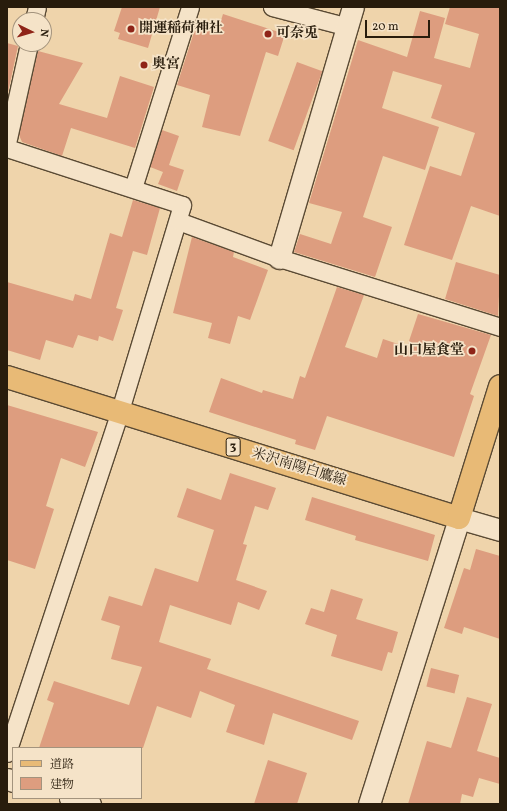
<!DOCTYPE html>
<html>
<head>
<meta charset="utf-8">
<style>
	body { margin:0 }
	#map { position:relative; width:507px; height:811px; overflow:hidden; background:#efd4ab; font-family:Vollkorn,"Noto Serif JP",serif }
	div>[style] { position:absolute }
	[style*='--x'] { left:calc(var(--x)*1px); top:calc(var(--y)*1px); width:calc(var(--w)*1px); rotate:calc(var(--a)*1deg) }
	.building>* { inset:0; background:#dd9d7f; transform-origin:0 0 }
	.roads { filter:drop-shadow(1px 0 #5a4a34) drop-shadow(-1px 0 #5a4a34) drop-shadow(0 1px #5a4a34) drop-shadow(0 -1px #5a4a34) }
	.minor>* { height:17px; margin:-8.5px; padding:0 8.5px; transform-origin:8.5px; border-radius:8.5px; background:#f5e3c8 }
	.tertiary>* { height:21px; margin:-10.5px; padding:0 10.5px; transform-origin:10.5px; border-radius:10.5px; background:#f5e3c8 }
	.primary>* { height:22px; margin:-11px; padding:0 11px; transform-origin:11px; border-radius:11px; background:#e8ba76 }
	.dots>* { width:11px; height:11px; translate:-50% -50%; box-sizing:border-box; border:2px solid #f5e3c8; border-radius:50% }
	span { translate:-50% -50%; white-space:nowrap; text-align:center; line-height:1.15; -webkit-text-stroke:3.5px #f5e3c8; paint-order:stroke }
	.shield-label span { padding:1px 3px; background:#f5e3c8; border:1px solid; border-radius:3px; -webkit-text-stroke-width:0 }
	.shield-label { font-size:13px; color:#281c0c; font-weight:700 }
	.poi-label { font-size:14px; color:#281c0c; font-weight:700 }
	.left { translate:0 -50%; text-align:left }
	.right { translate:-100% -50%; text-align:right }
	.street-label { font-size:14px; color:#281c0c }
	.frame { position:absolute; inset:0; border:8px solid #281c0c; pointer-events:none }
	.legend { position:absolute; left:12px; top:747px; width:130px; height:52px; box-sizing:border-box; background:#f5e3c8; border:1px solid #a3937d; margin:0; padding:5px 7px; list-style:none; font-size:12px; color:#281c0c }
	.legend li { display:flex; align-items:center; gap:8px; height:20px }
	.legend b { width:20px; border:1px solid #a3937d }
	.north { position:absolute; left:12px; top:12px; width:40px; height:40px; box-sizing:border-box; background:#f5e3c8; border:1px solid #a3937d; border-radius:50%; rotate:95deg; font-size:11px; font-weight:700; line-height:16px; text-align:center; color:#281c0c }
	.north::after { content:''; display:block; margin:auto; width:14px; height:18px; background:#8f2418; clip-path:polygon(50% 0,100% 100%,50% 72%,0 100%) }
	.scale { position:absolute; left:365px; top:20px; width:65px; height:18px; box-sizing:border-box; border:2px solid #281c0c; border-top:0; padding-left:5px; font-size:12px; line-height:14px; white-space:nowrap; color:#281c0c; -webkit-text-stroke:3px #f5e3c8; paint-order:stroke }
</style>
</head>
<body>
<div id="map">
	<div class="building">
		<div style="clip-path:polygon(122px 7px,160px 7px,148px 48px,118px 39px,120px 33px,114px 31px)"></div>
		<div style="clip-path:polygon(450px 7px,500px 7px,500px 216px,471px 206px,452px 260px,404px 245px,430px 166px,461px 176px,475px 133px,431px 118px,442px 85px,393px 71px,382px 108px,439px 127px,425px 170px,383px 156px,363px 217px,392px 227px,375px 277px,294px 252px,300px 234px,331px 244px,342px 212px,309px 203px,358px 40px,407px 57px,420px 11px,445px 18px,434px 58px,470px 68px,479px 34px,445px 24px)"></div>
		<div style="clip-path:polygon(223px 14px,285px 34px,278px 56px,266px 52px,240px 136px,202px 127px,210px 95px,177px 85px,197px 23px,218px 30px)"></div>
		<div style="clip-path:polygon(7px 43px,18px 46px,7px 97px)"></div>
		<div style="clip-path:polygon(38px 51px,83px 63px,59px 104px,107px 118px,120px 76px,154px 87px,135px 148px,71px 128px,62px 156px,22px 142px,19px 135px)"></div>
		<div style="left:297px;top:62px;width:27px;height:84px;rotate:20deg"></div>
		<div style="clip-path:polygon(162px 130px,179px 136px,169px 165px,184px 170px,177px 191px,158px 184px,163px 172px,150px 167px)"></div>
		<div style="clip-path:polygon(133px 200px,160px 208px,147px 255px,133px 251px,116px 308px,123px 310px,113px 341px,99px 336px,98px 341px,78px 335px,73px 348px,46px 340px,40px 360px,7px 350px,7px 282px,73px 301px,75px 294px,91px 299px,110px 233px,122px 237px)"></div>
		<div style="clip-path:polygon(192px 237px,234px 252px,233px 257px,268px 270px,250px 320px,238px 316px,230px 344px,208px 338px,212px 323px,173px 313px)"></div>
		<div style="clip-path:polygon(456px 262px,500px 275px,498px 316px,445px 299px)"></div>
		<div style="clip-path:polygon(337px 287px,364px 295px,345px 347px,377px 358px,383px 339px,407px 347px,418px 314px,491px 335px,470px 394px,474px 396px,454px 457px,327px 416px,315px 450px,295px 444px,296px 440px,209px 412px,221px 378px,262px 393px,263px 390px,293px 399px,300px 376px,305px 378px)"></div>
		<div style="clip-path:polygon(7px 405px,98px 432px,85px 467px,61px 458px,46px 506px,54px 509px,35px 569px,7px 560px)"></div>
		<div style="clip-path:polygon(230px 473px,276px 488px,268px 510px,255px 506px,243px 544px,247px 545px,236px 580px,267px 591px,259px 610px,238px 602px,231px 625px,170px 605px,159px 642px,211px 659px,207px 669px,359px 721px,352px 740px,273px 713px,264px 745px,226px 732px,235px 705px,200px 691px,191px 718px,157px 706px,143px 748px,39px 748px,54px 703px,47px 700px,54px 681px,129px 705px,142px 667px,111px 659px,120px 626px,101px 620px,109px 596px,142px 606px,155px 568px,198px 582px,214px 530px,177px 517px,187px 488px,221px 500px)"></div>
		<div style="clip-path:polygon(312px 497px,435px 535px,428px 561px,355px 540px,356px 536px,305px 520px)"></div>
		<div style="clip-path:polygon(476px 549px,500px 556px,500px 639px,464px 627px,462px 634px,444px 628px,464px 568px,470px 570px)"></div>
		<div style="clip-path:polygon(331px 589px,363px 599px,356px 619px,398px 632px,392px 653px,388px 652px,382px 671px,331px 656px,337px 635px,305px 624px,311px 608px,324px 612px)"></div>
		<div style="left:431px;top:668px;width:29px;height:19px;rotate:14deg"></div>
		<div style="clip-path:polygon(467px 697px,492px 704px,477px 751px,500px 758px,500px 784px,479px 778px,473px 797px,462px 794px,460px 804px,408px 804px,427px 741px,451px 748px)"></div>
		<div style="clip-path:polygon(268px 760px,307px 773px,297px 804px,254px 804px)"></div>
	</div>
	<div class="roads">
		<div class="minor">
			<div style="--x:272;--y:7;--w:79;--a:14.7"></div>
			<div style="--x:34;--y:20;--w:13;--a:-77"></div>
			<div style="--x:7;--y:143;--w:101;--a:-77.5"></div>
			<div style="--x:7;--y:148;--w:184;--a:18"></div>
			<div style="--x:182;--y:205;--w:215;--a:106.8"></div>
			<div style="--x:120;--y:411;--w:360;--a:108.3"></div>
			<div style="--x:133;--y:188;--w:190;--a:-72.5"></div>
			<div style="--x:178;--y:221;--w:108;--a:20.1"></div>
			<div style="--x:279;--y:258;--w:232;--a:17.3"></div>
		</div>
		<div class="tertiary">
			<div style="--x:279;--y:258;--w:262;--a:-73.6"></div>
			<div style="--x:7;--y:779;--w:6;--a:18"></div>
			<div style="--x:70;--y:798;--w:21;--a:17"></div>
			<div style="--x:369;--y:804;--w:300;--a:-72.5"></div>
			<div style="--x:459;--y:518;--w:43;--a:16.3"></div>
		</div>
		<div class="primary">
			<div style="--x:7;--y:377;--w:473;--a:17.3"></div>
			<div style="--x:459;--y:518;--w:138;--a:-72.7"></div>
		</div>
	</div>
	<div class="dots">
		<div style="left:131px;top:29px;background:#8f2418"></div>
		<div style="left:268px;top:34px;background:#8f2418"></div>
		<div style="left:144px;top:65px;background:#8f2418"></div>
		<div style="left:472px;top:351px;background:#8f2418"></div>
	</div>
	<div class="shield-label">
		<span style="left:233px;top:447px">3</span>
	</div>
	<div class="poi-label">
		<span class="left" style="left:139px;top:29px">開運稲荷神社</span>
		<span class="left" style="left:276px;top:34px">可奈兎</span>
		<span class="left" style="left:152px;top:65px">奥宮</span>
		<span class="right" style="left:464px;top:351px">山口屋食堂</span>
	</div>
	<div class="street-label">
		<span style="left:299px;top:468px;rotate:17deg">米沢南陽白鷹線</span>
	</div>
	<div class="frame"></div>
	<ul class="legend">
	<li><b style="height:5px;background:#e8ba76"></b>道路</li>
	<li><b style="height:11px;background:#dd9d7f"></b>建物</li>
	</ul>
	<div class="north">N</div>
	<div class="scale">20 m</div>
</div>
</body>
</html>
